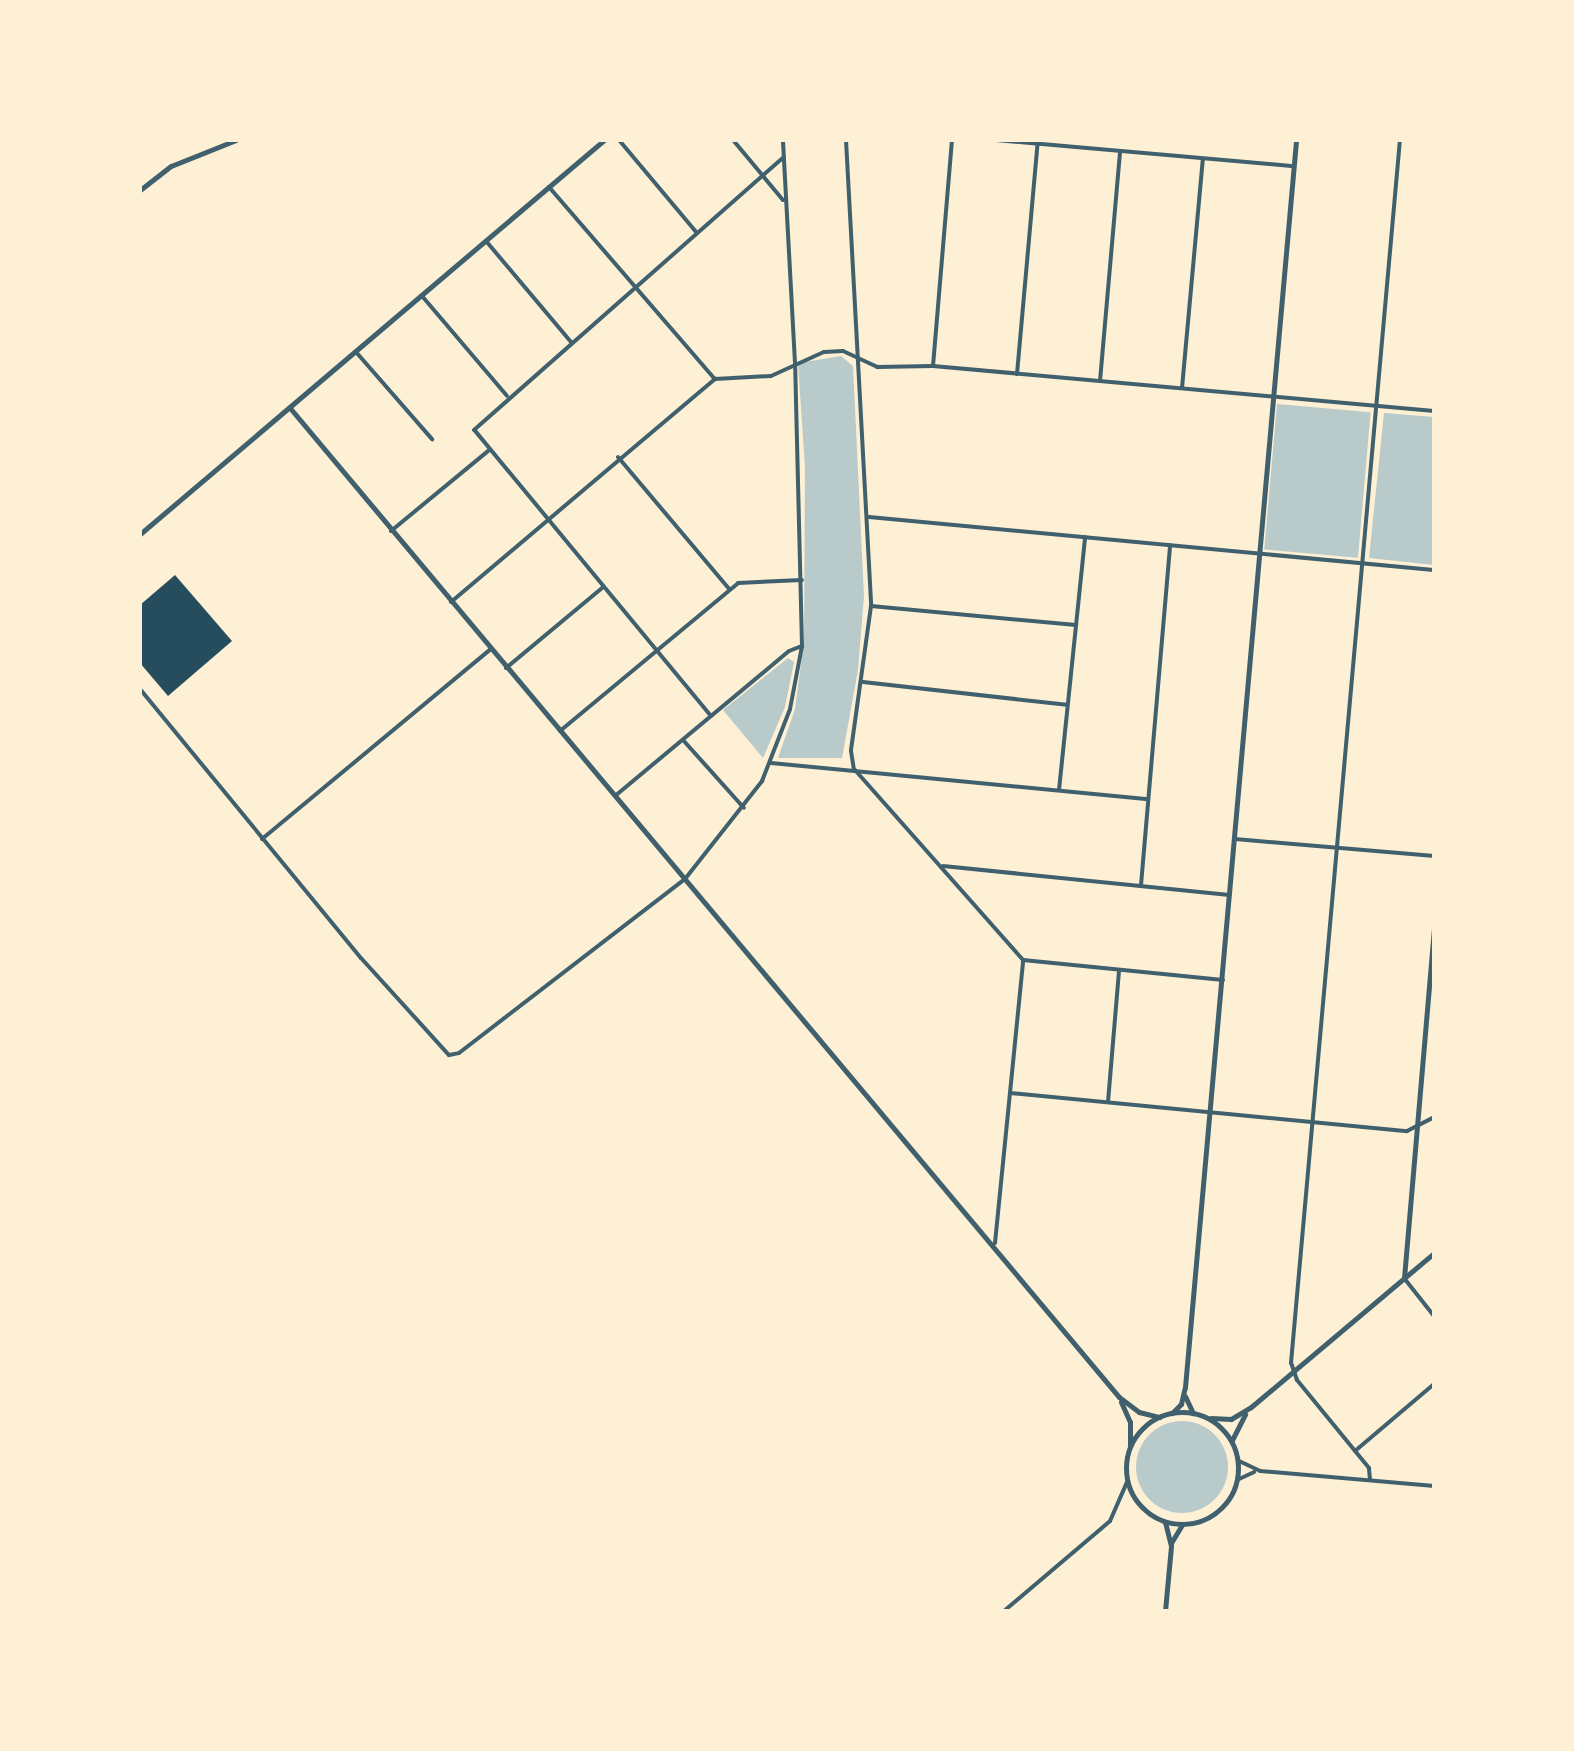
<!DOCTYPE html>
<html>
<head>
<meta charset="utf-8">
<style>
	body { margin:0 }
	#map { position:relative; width:1574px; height:1751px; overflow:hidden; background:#fdf0d5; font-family:Karla,sans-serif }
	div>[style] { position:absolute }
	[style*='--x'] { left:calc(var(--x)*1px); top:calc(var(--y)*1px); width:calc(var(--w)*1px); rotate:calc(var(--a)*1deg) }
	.green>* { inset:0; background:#b9caca; transform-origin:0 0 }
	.round { border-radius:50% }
	.building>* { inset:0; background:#264d5e }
	.minor>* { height:4px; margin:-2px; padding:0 2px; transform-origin:2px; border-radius:2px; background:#3f606c }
	.tertiary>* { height:5px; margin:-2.5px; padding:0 2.5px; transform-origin:2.5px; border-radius:2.5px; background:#3f606c }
	.tertiary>.ring { margin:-2.5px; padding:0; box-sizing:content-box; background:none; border:5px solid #3f606c; border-radius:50% }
	span { translate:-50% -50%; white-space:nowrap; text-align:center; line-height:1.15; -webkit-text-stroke:7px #fdf0d5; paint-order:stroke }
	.frame { position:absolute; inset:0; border:142px solid #fdf0d5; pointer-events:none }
</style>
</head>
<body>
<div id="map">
	<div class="green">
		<div style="clip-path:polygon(841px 356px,853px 366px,864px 596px,858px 670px,842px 758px,778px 758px,795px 709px,804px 641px,805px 468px,798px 363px)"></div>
		<div style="left:1277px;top:404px;width:94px;height:146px;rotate:5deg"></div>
		<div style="clip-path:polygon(1384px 413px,1434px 417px,1434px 565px,1369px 558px)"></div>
		<div style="clip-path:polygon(788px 658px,794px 662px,785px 707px,763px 758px,723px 710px)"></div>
		<div class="round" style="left:1136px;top:1421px;width:92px;height:92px"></div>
	</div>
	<div class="building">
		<div style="clip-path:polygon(175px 575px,232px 641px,168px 696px,140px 663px,140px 605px)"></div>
	</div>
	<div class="minor">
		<div style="--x:619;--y:140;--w:121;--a:50"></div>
		<div style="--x:733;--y:140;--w:78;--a:50.2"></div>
		<div style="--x:846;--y:140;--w:467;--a:86.9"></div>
		<div style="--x:871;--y:606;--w:146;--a:97.9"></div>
		<div style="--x:851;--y:751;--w:18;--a:81"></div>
		<div style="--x:995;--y:140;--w:300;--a:5"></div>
		<div style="--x:549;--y:187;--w:254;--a:49.2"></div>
		<div style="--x:486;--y:241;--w:132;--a:49.9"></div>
		<div style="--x:422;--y:296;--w:131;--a:49.6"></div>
		<div style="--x:356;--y:352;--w:116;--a:48.9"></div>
		<div style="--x:933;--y:366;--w:227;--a:-85.2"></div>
		<div style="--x:1017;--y:374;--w:235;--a:-84.9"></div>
		<div style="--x:1100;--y:381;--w:230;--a:-85"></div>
		<div style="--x:1182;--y:388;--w:230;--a:-84.8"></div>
		<div style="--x:618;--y:457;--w:172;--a:49.9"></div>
		<div style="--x:869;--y:517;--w:567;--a:5.36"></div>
		<div style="--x:391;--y:531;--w:126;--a:-39.5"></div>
		<div style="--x:451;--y:602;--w:346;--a:-40.2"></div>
		<div style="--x:715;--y:379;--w:56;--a:-3.1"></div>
		<div style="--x:771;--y:376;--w:58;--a:-24.4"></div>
		<div style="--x:824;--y:352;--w:19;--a:-3"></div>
		<div style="--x:843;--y:351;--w:38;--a:25"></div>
		<div style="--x:877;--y:367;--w:56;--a:-1"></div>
		<div style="--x:933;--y:366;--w:503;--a:5.13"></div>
		<div style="--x:871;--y:606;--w:206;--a:5.3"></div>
		<div style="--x:506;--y:668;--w:125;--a:-39.8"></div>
		<div style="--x:863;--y:682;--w:205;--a:6.4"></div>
		<div style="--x:140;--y:689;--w:348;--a:50.6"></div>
		<div style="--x:361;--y:958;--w:131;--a:47.8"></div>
		<div style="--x:449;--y:1055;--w:10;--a:-11"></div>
		<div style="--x:459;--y:1053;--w:285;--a:-37.6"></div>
		<div style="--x:685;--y:879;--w:125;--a:-51.8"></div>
		<div style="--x:762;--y:781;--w:77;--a:-68.7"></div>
		<div style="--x:790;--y:709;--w:64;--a:-79.2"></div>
		<div style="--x:802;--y:646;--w:283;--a:-91.4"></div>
		<div style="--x:795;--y:363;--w:223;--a:-93.1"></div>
		<div style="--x:711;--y:716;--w:371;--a:-129.6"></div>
		<div style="--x:474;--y:430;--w:413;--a:-41.4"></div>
		<div style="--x:560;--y:731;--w:231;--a:-39.7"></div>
		<div style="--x:738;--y:583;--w:64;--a:-2.7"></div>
		<div style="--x:683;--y:740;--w:91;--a:48.1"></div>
		<div style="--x:771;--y:763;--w:379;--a:5.5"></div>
		<div style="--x:855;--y:770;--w:254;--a:48.5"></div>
		<div style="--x:1059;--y:790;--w:254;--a:-84.1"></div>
		<div style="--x:615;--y:796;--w:226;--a:-39.8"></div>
		<div style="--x:789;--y:651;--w:14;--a:-21"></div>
		<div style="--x:262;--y:839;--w:298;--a:-39.7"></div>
		<div style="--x:1235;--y:839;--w:200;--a:4.9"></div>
		<div style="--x:943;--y:866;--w:288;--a:5.8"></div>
		<div style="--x:1141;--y:885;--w:341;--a:-85.1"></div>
		<div style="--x:1023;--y:960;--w:201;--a:5.7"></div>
		<div style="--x:1010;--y:1093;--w:399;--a:5.5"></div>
		<div style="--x:1407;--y:1131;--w:30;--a:-27"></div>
		<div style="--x:1108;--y:1102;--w:130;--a:-85.2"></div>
		<div style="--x:995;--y:1243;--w:284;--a:-84.3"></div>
		<div style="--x:1404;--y:1278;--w:48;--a:51.7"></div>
		<div style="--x:1355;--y:1451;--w:104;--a:-40.3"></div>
		<div style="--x:1239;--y:1461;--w:23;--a:25"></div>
		<div style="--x:1260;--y:1471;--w:175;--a:4.9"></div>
		<div style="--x:1237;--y:1480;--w:19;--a:-25"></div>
		<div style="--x:1370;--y:1480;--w:12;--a:-95"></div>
		<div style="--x:1369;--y:1468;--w:114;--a:-129.3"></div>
		<div style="--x:1297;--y:1380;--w:18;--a:-109"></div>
		<div style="--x:1291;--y:1363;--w:1228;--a:-84.91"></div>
		<div style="--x:1004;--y:1611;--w:139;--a:-40.3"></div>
		<div style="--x:1110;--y:1521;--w:43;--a:-66.4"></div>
	</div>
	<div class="tertiary">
		<div style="--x:140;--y:190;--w:39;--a:-38"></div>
		<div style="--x:171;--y:166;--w:70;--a:-21.8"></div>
		<div style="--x:290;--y:408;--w:1290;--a:50.03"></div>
		<div style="--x:1119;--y:1397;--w:25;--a:37"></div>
		<div style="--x:1139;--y:1412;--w:21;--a:14"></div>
		<div style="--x:140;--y:534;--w:609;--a:-40.34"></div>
		<div style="--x:1404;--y:1278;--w:349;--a:-85.1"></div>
		<div style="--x:1185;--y:1396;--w:19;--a:65"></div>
		<div style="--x:1121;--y:1402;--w:22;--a:66"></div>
		<div style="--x:1130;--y:1422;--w:24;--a:90"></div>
		<div class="ring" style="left:1126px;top:1412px;width:107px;height:107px"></div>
		<div style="--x:1172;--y:1413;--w:13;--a:-45"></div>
		<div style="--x:1181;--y:1404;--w:17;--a:-77"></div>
		<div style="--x:1185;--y:1387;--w:1252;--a:-84.91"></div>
		<div style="--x:1211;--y:1418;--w:20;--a:3"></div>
		<div style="--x:1231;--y:1419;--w:23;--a:-31"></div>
		<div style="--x:1251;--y:1407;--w:239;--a:-40.1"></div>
		<div style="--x:1232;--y:1440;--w:29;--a:-63"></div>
		<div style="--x:1171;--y:1543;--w:21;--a:-59"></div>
		<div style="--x:1165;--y:1611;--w:65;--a:-84.7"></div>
		<div style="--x:1171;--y:1546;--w:25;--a:-104"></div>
	</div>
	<div class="frame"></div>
</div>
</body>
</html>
